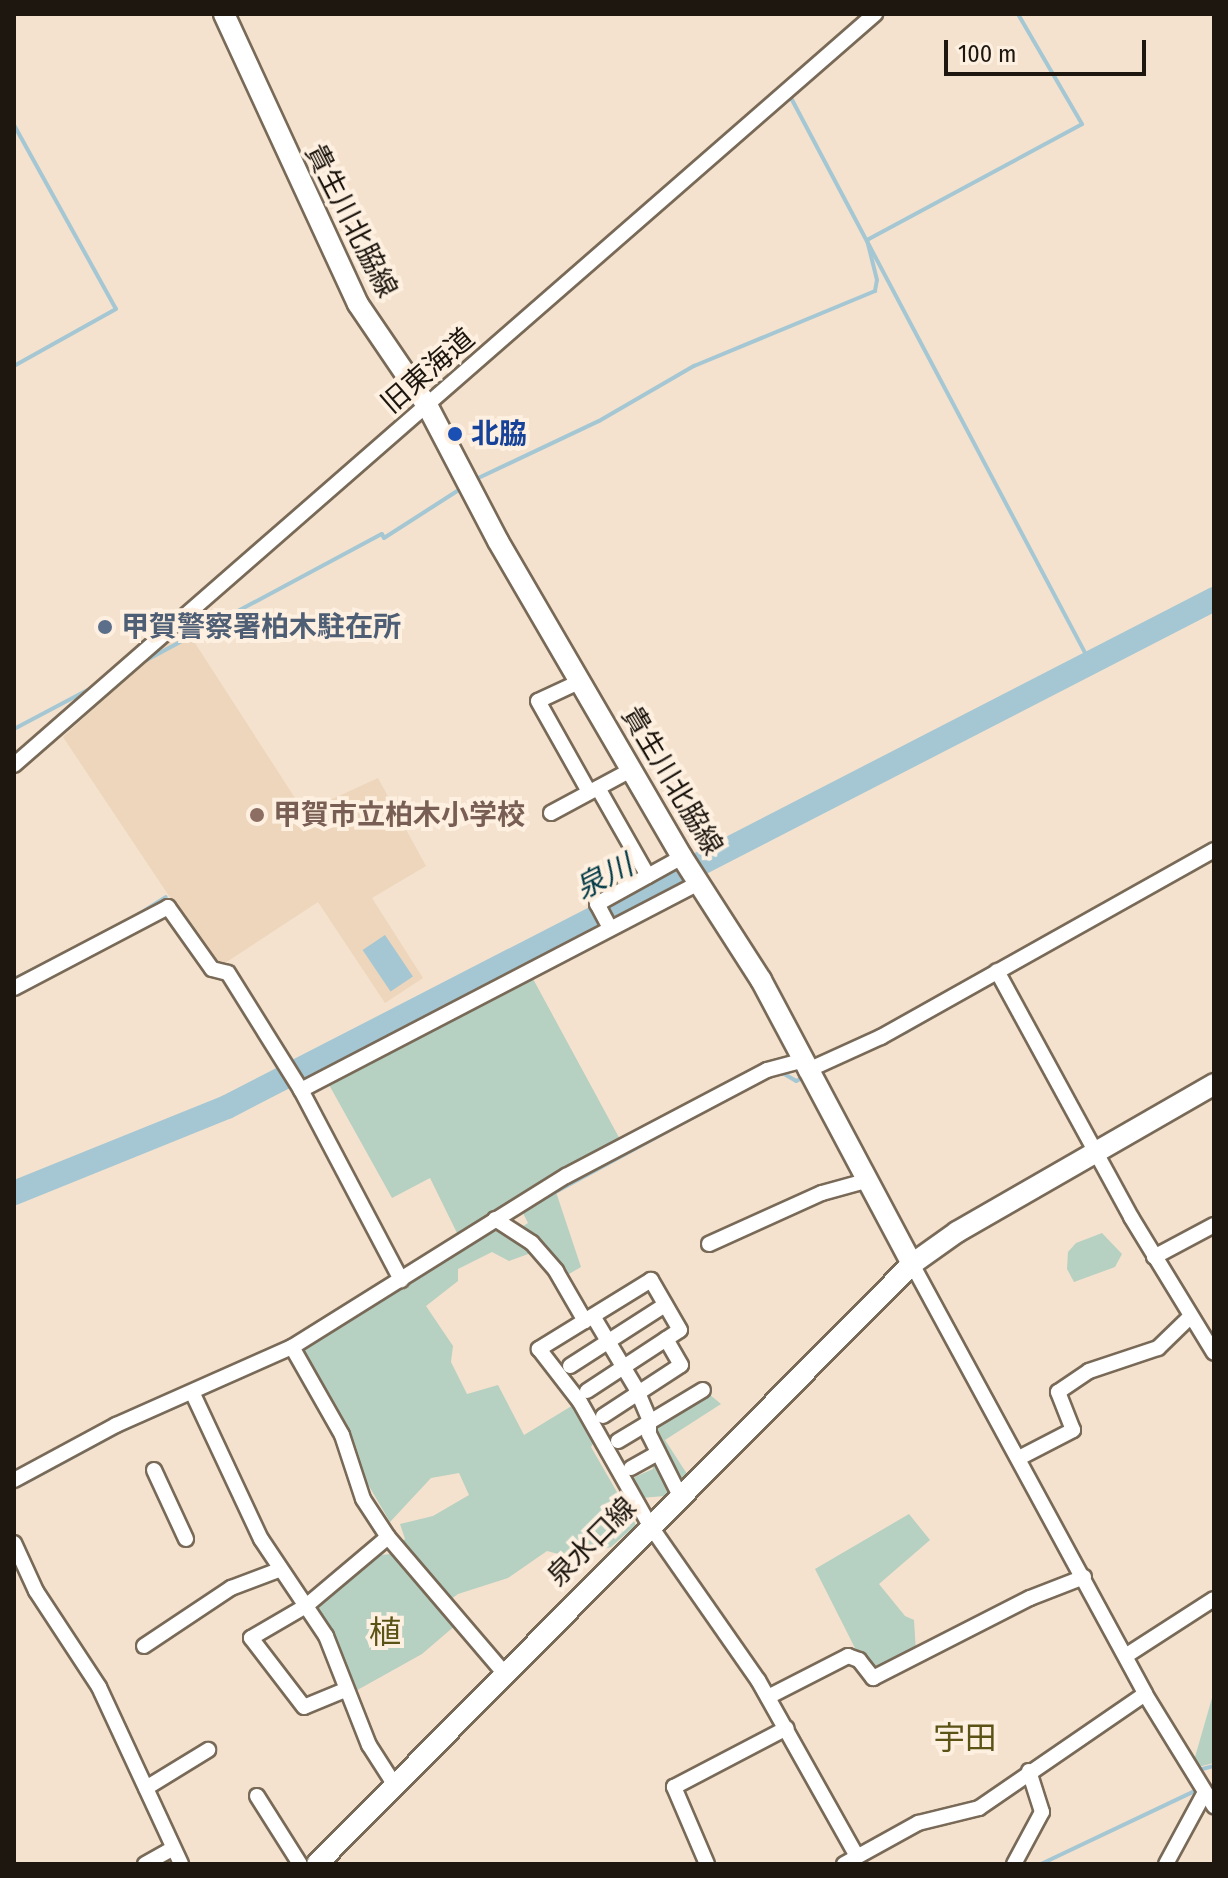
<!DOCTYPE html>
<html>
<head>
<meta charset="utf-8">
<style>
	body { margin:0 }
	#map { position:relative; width:1228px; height:1878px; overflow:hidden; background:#f4e2ce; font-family:"Fira Sans Condensed","Noto Sans JP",sans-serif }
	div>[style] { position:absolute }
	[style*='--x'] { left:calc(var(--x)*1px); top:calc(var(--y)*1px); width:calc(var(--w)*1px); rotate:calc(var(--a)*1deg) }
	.built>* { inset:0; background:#edd6bc }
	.green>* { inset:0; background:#b6d0c2 }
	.water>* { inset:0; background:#a4c7d3; transform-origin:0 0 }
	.stream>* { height:4px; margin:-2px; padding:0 2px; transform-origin:2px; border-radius:2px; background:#a4c7d3 }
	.river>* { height:24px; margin:-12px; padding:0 12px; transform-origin:12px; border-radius:12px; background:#a4c7d3 }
	.roads { filter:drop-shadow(2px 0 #796a58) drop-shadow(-2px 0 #796a58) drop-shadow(0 2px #796a58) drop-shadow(0 -2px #796a58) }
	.street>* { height:14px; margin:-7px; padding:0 7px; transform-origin:7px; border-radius:7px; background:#fff }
	.secondary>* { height:20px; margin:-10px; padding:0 10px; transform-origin:10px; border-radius:10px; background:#fff }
	.dots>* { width:22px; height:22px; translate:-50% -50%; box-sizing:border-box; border:4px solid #fef0e0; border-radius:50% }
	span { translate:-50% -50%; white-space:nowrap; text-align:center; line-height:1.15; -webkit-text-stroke:8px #fef0e0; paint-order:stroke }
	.street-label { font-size:28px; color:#1d1710 }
	.transit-label { font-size:28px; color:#164399; font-weight:700 }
	.left { translate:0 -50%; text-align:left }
	.service-label { font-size:28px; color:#4e5e75; font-weight:700 }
	.education-label { font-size:28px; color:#785e54; font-weight:700 }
	.water-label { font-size:30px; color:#013946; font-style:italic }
	.quarter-label { font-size:32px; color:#5b5316 }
	.frame { position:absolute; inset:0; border:16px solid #1d1710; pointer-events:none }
	.scale { position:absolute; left:944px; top:40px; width:202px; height:36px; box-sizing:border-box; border:4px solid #1d1710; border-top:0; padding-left:10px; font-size:24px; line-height:28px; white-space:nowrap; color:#1d1710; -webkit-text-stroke:6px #fef0e0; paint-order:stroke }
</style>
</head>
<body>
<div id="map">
	<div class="built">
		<div style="clip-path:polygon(184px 626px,304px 812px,378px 778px,426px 866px,372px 898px,423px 978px,385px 1003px,318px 902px,222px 965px,213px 962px,63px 737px)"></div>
	</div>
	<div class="green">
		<div style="clip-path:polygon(532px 977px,622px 1143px,538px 1184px,457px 1233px,430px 1178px,392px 1198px,328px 1083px)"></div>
		<div style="clip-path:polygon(556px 1192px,581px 1267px,562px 1278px,531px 1253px,509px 1261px,492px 1252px,458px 1269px,458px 1281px,426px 1306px,453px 1346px,451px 1362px,467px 1394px,498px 1385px,524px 1435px,583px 1399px,603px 1427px,591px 1447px,636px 1525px,611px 1547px,574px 1558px,547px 1551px,508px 1578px,458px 1594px,439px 1608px,457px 1624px,422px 1654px,352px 1693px,313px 1594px,364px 1557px,390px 1554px,405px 1539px,400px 1524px,433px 1516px,469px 1495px,459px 1473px,431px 1478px,390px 1522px,339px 1435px,332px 1437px,290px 1356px,493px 1226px,511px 1234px,528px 1223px,522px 1211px)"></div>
		<div style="clip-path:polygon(1102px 1233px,1122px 1254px,1115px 1267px,1074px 1282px,1067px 1269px,1068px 1252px,1076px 1243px)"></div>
		<div style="clip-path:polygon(709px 1394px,721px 1404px,665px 1440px,689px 1477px,665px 1496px,640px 1498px,628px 1480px,653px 1469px,645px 1435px)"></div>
		<div style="clip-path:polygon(909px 1514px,930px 1540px,879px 1584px,905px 1616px,914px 1620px,916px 1652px,874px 1670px,857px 1652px,815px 1569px)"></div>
		<div style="clip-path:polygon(1214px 1691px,1214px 1763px,1198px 1767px,1193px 1764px)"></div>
	</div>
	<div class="water">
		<div style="left:385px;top:935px;width:50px;height:27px;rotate:56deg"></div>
	</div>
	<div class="stream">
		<div style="--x:790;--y:96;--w:643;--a:62.08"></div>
		<div style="--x:14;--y:125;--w:210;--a:61"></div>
		<div style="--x:116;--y:309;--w:117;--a:150.8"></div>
		<div style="--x:867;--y:240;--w:244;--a:-28.3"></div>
		<div style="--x:1082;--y:124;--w:127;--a:-120.2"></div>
		<div style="--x:472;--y:481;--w:140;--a:-25.3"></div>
		<div style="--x:599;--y:421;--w:110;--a:-30.1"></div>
		<div style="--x:694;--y:366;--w:196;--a:-22.5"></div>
		<div style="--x:875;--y:291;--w:11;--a:-80"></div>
		<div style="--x:877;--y:280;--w:41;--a:-104"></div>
		<div style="--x:141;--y:663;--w:273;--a:-28.2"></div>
		<div style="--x:382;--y:534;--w:4;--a:63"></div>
		<div style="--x:384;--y:538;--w:93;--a:-32.7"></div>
		<div style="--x:14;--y:729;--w:94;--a:-27.9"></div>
		<div style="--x:1150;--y:894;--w:73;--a:-29.4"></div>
		<div style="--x:131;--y:919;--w:41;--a:-32.2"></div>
		<div style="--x:14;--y:979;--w:58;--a:-26.6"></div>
		<div style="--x:779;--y:1071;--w:20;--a:30"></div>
		<div style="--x:796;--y:1081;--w:12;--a:-24"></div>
		<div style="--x:819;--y:1072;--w:96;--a:-24.7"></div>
		<div style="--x:906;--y:1032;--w:88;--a:-30.1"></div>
		<div style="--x:537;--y:1202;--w:195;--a:-28.5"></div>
		<div style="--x:330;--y:1332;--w:87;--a:-31.9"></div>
		<div style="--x:23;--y:1484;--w:109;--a:-28.4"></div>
		<div style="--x:119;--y:1432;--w:137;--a:-24.1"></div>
		<div style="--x:1198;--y:1770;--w:16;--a:-14"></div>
		<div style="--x:1041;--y:1864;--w:170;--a:-25.4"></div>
	</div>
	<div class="river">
		<div style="--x:14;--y:1193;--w:230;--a:-22"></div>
		<div style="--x:227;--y:1107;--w:1110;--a:-27.23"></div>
	</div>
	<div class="roads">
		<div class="street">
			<div style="--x:581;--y:681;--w:47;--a:155.1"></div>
			<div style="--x:538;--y:701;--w:104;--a:60.7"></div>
			<div style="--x:14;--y:765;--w:1143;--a:-41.1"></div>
			<div style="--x:598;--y:788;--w:101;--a:60.4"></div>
			<div style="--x:551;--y:813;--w:91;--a:-28.3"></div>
			<div style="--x:610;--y:928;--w:27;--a:-118"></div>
			<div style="--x:597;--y:904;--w:97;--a:-28.9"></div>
			<div style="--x:997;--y:971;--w:280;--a:61.4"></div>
			<div style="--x:1131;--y:1217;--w:159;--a:58.6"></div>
			<div style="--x:14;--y:988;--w:174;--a:-27.7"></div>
			<div style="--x:168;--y:907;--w:76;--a:54.6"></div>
			<div style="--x:212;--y:969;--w:16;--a:14"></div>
			<div style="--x:228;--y:973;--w:138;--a:58"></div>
			<div style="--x:301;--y:1090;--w:215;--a:62.2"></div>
			<div style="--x:806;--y:1071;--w:82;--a:-24.4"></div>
			<div style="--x:881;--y:1037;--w:382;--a:-29.3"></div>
			<div style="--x:301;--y:1090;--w:450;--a:-27.5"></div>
			<div style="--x:495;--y:1219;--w:44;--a:33"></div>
			<div style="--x:532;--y:1243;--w:37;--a:49"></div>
			<div style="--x:556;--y:1271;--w:58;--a:59.9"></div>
			<div style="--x:709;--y:1244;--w:124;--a:-24.3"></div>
			<div style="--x:822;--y:1193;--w:46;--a:-15.3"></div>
			<div style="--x:1154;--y:1257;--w:68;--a:-28.1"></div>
			<div style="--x:912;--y:1264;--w:489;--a:61.5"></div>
			<div style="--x:1145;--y:1694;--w:132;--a:58.4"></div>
			<div style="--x:593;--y:1316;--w:84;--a:59.2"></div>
			<div style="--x:636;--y:1388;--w:33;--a:67"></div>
			<div style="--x:649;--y:1418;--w:16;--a:90"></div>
			<div style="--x:649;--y:1434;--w:67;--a:63.4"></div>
			<div style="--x:292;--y:1347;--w:101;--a:60.4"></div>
			<div style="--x:342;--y:1435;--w:67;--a:71.8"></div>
			<div style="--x:363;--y:1499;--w:45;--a:56.7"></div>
			<div style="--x:388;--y:1537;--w:179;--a:49.5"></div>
			<div style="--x:570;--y:1366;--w:113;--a:-32.7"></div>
			<div style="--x:587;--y:1391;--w:111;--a:-33.3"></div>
			<div style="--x:680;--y:1330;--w:58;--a:-120.1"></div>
			<div style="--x:651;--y:1280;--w:132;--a:148.4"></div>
			<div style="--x:539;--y:1349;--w:67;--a:52.3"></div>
			<div style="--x:580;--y:1402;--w:140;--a:60.5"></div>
			<div style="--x:649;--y:1524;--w:190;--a:55.1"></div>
			<div style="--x:758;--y:1680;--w:198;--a:60.7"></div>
			<div style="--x:193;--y:1394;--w:160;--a:64.9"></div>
			<div style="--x:261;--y:1539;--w:117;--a:56.2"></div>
			<div style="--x:326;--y:1636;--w:117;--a:68.5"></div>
			<div style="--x:369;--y:1745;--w:46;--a:57.3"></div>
			<div style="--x:603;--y:1416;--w:93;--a:-33.2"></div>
			<div style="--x:681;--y:1365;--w:30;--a:-120"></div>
			<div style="--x:618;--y:1441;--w:99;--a:-31"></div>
			<div style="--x:1019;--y:1458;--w:61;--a:-27.4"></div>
			<div style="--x:1073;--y:1430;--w:41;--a:-111.5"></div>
			<div style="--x:1058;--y:1392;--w:37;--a:-34"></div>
			<div style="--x:1089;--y:1371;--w:73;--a:-18.4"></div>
			<div style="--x:1158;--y:1348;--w:45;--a:-44.1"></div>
			<div style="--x:631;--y:1468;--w:31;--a:-29"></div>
			<div style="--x:154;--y:1470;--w:76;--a:65.1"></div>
			<div style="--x:14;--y:1480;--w:116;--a:-28.3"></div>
			<div style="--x:116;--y:1425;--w:193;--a:-23.9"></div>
			<div style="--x:292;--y:1347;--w:323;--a:-32"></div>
			<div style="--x:566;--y:1176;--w:227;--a:-27.8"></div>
			<div style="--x:767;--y:1070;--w:35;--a:-15"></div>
			<div style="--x:14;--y:1543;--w:53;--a:65.4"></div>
			<div style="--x:36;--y:1591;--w:115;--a:56.7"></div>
			<div style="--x:99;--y:1687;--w:195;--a:65.1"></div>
			<div style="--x:144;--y:1646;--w:105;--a:-33.7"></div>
			<div style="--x:231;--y:1588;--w:51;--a:-20.6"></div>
			<div style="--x:1127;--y:1655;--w:103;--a:-32.8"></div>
			<div style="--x:345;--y:1690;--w:44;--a:157.5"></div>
			<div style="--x:304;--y:1707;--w:87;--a:-127.5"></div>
			<div style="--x:251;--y:1638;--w:64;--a:-30.2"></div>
			<div style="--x:306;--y:1606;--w:107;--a:-40.1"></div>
			<div style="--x:768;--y:1697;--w:90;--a:-27.1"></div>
			<div style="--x:848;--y:1656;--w:12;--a:20"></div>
			<div style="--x:859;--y:1660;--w:23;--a:52"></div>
			<div style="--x:873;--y:1678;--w:176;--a:-27"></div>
			<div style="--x:1030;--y:1598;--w:58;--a:-21.3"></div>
			<div style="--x:146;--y:1788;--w:73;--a:-31.5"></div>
			<div style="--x:257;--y:1796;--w:80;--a:57.7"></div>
			<div style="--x:145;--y:1864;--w:31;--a:-29"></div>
			<div style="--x:707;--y:1864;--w:84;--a:-113.2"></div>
			<div style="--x:674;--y:1787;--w:127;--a:-27.6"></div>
			<div style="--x:844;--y:1864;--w:85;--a:-29"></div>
			<div style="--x:918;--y:1823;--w:63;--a:-13.8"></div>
			<div style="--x:979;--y:1808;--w:201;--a:-34.5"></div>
			<div style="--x:1014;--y:1864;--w:59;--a:-61.7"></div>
			<div style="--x:1042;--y:1812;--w:43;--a:-107.6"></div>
			<div style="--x:1166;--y:1864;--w:80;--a:-61.5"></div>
		</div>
		<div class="secondary">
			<div style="--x:224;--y:14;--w:319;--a:65.2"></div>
			<div style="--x:358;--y:304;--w:125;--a:55.8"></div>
			<div style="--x:428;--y:407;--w:151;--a:62.4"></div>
			<div style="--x:498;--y:541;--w:366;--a:59.8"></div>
			<div style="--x:682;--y:857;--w:146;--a:57.3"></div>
			<div style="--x:761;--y:980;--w:322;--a:62"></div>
			<div style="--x:317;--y:1864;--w:845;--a:-45.24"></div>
			<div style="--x:912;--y:1264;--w:55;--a:-35.4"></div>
			<div style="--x:957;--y:1232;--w:297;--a:-29.9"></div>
		</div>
	</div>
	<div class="dots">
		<div style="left:455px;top:434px;background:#1a4fb4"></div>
		<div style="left:105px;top:627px;background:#5c6f8a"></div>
		<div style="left:257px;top:815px;background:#8d6e63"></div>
	</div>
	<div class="street-label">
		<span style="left:351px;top:221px;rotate:63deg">貴生川北脇線</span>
		<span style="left:428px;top:371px;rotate:-41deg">旧東海道</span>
		<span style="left:672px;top:781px;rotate:59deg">貴生川北脇線</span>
		<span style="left:592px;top:1542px;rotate:-45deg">泉水口線</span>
	</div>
	<div class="transit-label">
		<span class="left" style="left:471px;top:434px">北脇</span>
	</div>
	<div class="service-label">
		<span class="left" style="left:121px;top:627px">甲賀警察署柏木駐在所</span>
	</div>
	<div class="education-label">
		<span class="left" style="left:273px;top:815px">甲賀市立柏木小学校</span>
	</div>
	<div class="water-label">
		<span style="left:604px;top:877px;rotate:-27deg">泉川</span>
	</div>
	<div class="quarter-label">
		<span style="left:385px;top:1632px">植</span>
		<span style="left:965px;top:1738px">宇田</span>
	</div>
	<div class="frame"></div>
	<div class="scale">100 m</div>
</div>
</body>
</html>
